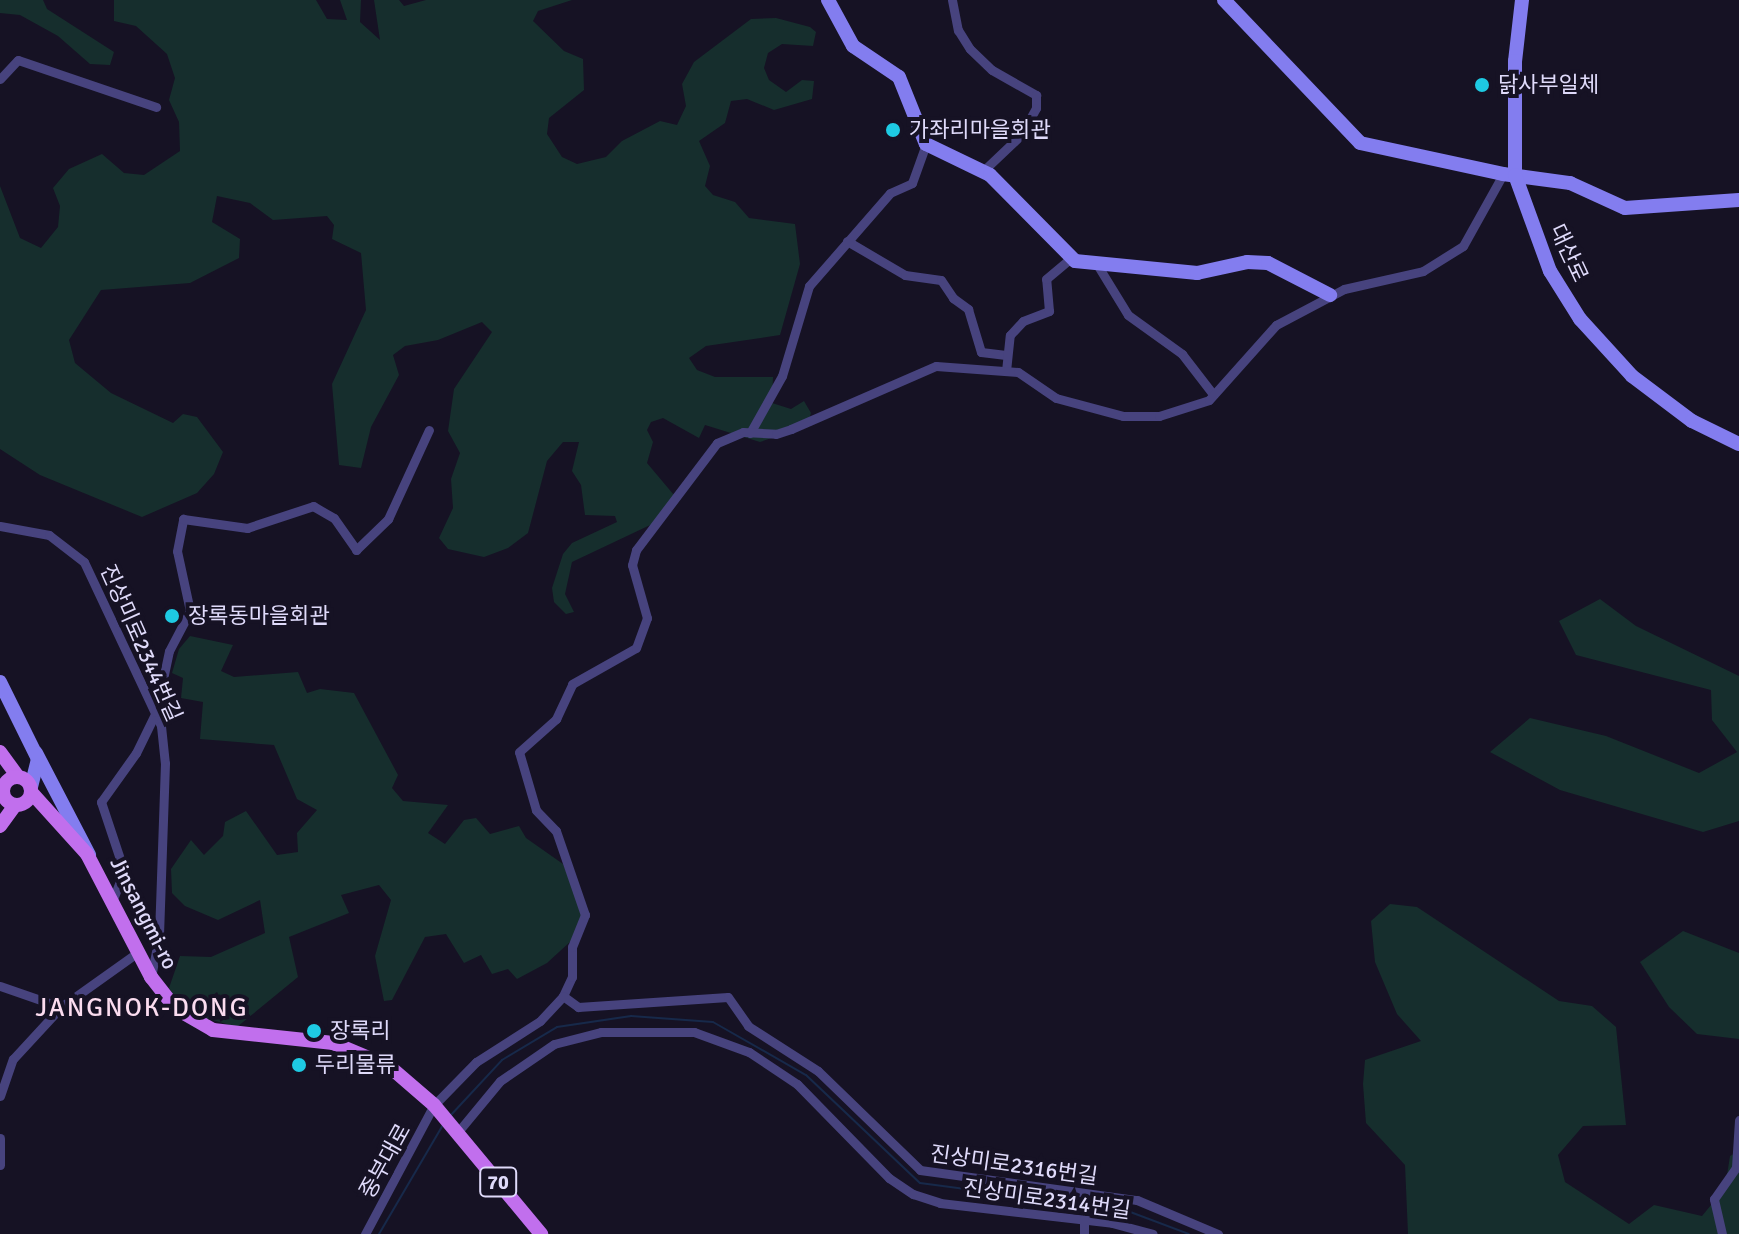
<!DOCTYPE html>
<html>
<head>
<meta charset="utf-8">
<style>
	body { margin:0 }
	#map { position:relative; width:1739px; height:1234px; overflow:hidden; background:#161224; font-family:Signika,"Noto Sans KR",sans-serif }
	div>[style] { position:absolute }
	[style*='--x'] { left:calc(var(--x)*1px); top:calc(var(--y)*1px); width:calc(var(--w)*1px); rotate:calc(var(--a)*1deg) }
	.green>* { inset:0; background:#162e2d }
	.stream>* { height:2px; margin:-1px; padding:0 1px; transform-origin:1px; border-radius:1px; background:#17294a }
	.street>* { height:9px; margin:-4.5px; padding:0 4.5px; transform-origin:4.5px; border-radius:4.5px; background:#47437e }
	.secondary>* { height:14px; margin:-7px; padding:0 7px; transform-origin:7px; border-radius:7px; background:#837def }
	.primary>* { height:14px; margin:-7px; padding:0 7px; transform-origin:7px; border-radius:7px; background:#c16fed }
	.primary>.ring { margin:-7px; padding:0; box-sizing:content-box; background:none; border:14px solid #c16fed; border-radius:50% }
	.dots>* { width:22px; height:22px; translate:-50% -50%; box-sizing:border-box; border:4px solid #161224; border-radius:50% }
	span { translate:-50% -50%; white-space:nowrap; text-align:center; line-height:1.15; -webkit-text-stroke:8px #161224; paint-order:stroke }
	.shield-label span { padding:2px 6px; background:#161224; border:2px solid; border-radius:6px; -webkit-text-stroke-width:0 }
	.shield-label { font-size:20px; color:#dfdafa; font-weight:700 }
	.poi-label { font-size:22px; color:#dfdafa }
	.left { translate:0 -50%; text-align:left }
	.street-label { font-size:22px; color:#dfdafa }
	.quarter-label { font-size:26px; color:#fbdcef; letter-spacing:2px }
</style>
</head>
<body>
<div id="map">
	<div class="green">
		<div style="clip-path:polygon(0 0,43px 0,47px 9px,114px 52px,110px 65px,90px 64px,58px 36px,20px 15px,0 13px)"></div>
		<div style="clip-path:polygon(114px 0,316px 0,327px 19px,347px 20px,340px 0,361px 0,360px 22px,380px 40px,374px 0,399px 0,404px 6px,426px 0,572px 0,538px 11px,533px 21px,564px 51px,583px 59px,584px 90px,549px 118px,547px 134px,562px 157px,577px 164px,606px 157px,622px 141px,660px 121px,677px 125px,686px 106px,682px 84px,694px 62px,751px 19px,776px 18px,810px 27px,816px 32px,813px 46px,782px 44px,768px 53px,764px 68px,769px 80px,786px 92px,802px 80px,814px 81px,812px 99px,774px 110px,747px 99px,731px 101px,725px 123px,699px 141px,710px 166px,705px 186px,713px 195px,735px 202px,749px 218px,795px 224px,800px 264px,780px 335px,706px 346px,689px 358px,697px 370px,715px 377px,773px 377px,772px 403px,791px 409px,804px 401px,811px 413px,807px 426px,760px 442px,705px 425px,699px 438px,663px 418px,651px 422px,647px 430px,653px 442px,647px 463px,679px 501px,665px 518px,572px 562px,565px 594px,574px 612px,566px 614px,554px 602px,552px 588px,563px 554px,572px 543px,617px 522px,615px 516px,585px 515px,581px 485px,572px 471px,579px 442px,563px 442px,547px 461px,528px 533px,508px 548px,484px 557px,448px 549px,439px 538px,453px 508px,451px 479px,460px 453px,448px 431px,454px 389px,492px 332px,482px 322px,438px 340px,405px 346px,393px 355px,399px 375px,371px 427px,361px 468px,339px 465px,332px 384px,366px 310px,361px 253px,332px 239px,334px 225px,327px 216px,273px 220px,250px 203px,217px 196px,212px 222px,240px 239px,239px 258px,190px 283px,101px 290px,69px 340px,75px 363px,111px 393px,173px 423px,183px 414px,197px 417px,223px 452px,214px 474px,197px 493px,142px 517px,40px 475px,0 449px,0 186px,20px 238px,41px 248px,58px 227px,60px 206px,53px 188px,69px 169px,102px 154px,124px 173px,144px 175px,180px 151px,179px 122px,169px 100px,175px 78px,167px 54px,136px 26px,114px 21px)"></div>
		<div style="clip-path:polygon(1600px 599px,1636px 626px,1739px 676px,1739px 821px,1703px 832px,1560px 790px,1490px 752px,1530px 718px,1606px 736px,1699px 773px,1737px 752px,1712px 720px,1711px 690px,1576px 655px,1559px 621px)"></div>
		<div style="clip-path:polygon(190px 636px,233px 645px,221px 671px,234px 677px,298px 672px,307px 693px,320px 689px,354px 693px,398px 775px,392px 788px,403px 801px,448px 805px,428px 833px,445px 844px,464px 820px,476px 818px,490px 834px,519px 826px,526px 838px,563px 864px,584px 916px,571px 941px,547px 963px,517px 979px,508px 969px,492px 974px,481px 955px,464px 963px,446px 934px,425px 937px,392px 1000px,384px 1001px,375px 956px,391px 900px,379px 885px,341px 895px,349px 913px,289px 937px,298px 977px,237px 1027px,202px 1017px,175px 997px,169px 988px,180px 956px,211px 957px,265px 933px,260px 900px,218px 920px,185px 906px,172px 893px,171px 869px,191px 840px,204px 855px,223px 836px,225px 822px,246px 811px,277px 855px,298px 852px,297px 833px,317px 810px,297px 799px,274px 745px,200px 739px,203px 702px,181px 698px,183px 678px,172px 673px,179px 649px)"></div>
		<div style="clip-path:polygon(1390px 904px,1417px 907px,1559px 1001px,1592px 1006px,1616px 1027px,1626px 1125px,1583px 1126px,1558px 1155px,1565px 1182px,1629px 1224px,1654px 1205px,1702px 1216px,1725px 1188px,1730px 1156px,1739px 1151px,1739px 1234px,1408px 1234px,1405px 1165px,1366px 1123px,1363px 1084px,1365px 1060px,1421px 1041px,1397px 1014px,1375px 962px,1371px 921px)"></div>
		<div style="clip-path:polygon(1683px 931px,1739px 953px,1739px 1039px,1697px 1034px,1669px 1007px,1640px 962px)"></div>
	</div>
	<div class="stream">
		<div style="--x:450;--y:1116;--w:76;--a:-47.1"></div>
		<div style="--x:502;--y:1060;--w:64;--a:-31"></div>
		<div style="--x:557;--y:1027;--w:75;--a:-8.5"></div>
		<div style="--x:631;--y:1016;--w:82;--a:4.2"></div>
		<div style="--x:713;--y:1022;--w:107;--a:29.7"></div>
		<div style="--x:806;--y:1075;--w:157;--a:43.5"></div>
		<div style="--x:920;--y:1183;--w:207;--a:7.5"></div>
		<div style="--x:1125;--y:1210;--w:68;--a:20.6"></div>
		<div style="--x:379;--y:1234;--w:126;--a:-59.6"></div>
	</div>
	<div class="street">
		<div style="--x:952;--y:0;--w:31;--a:79"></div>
		<div style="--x:958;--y:30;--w:22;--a:58"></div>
		<div style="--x:970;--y:49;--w:30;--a:44"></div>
		<div style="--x:992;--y:70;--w:51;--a:29.6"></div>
		<div style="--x:1036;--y:95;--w:13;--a:90"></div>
		<div style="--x:1036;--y:108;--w:31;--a:119"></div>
		<div style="--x:1021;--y:135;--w:52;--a:136.5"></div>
		<div style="--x:0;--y:79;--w:26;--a:-47"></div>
		<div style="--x:18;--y:60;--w:146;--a:18.8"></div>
		<div style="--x:847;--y:241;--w:67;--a:30.4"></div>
		<div style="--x:905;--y:275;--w:36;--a:8"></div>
		<div style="--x:941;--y:280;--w:22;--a:56"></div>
		<div style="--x:953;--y:298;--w:19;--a:36"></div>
		<div style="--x:968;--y:309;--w:45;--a:73.2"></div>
		<div style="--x:981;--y:352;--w:25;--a:7"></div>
		<div style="--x:1098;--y:266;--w:57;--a:58.5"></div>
		<div style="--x:1128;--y:315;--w:67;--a:35.8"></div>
		<div style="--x:1182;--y:354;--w:49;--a:52.4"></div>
		<div style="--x:1006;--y:371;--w:36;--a:-84"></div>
		<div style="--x:1010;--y:335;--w:19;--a:-47"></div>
		<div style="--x:1023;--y:321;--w:28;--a:-21"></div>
		<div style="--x:1049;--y:311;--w:32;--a:-95"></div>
		<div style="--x:1046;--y:279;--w:33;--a:-40"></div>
		<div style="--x:750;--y:433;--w:65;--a:-60.7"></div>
		<div style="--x:782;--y:376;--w:94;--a:-73.3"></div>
		<div style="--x:809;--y:286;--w:123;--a:-48.9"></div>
		<div style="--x:890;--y:193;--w:24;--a:-24"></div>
		<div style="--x:912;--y:183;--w:41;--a:-70.3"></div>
		<div style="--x:0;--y:526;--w:50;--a:10.4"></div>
		<div style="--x:49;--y:535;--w:44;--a:37.6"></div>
		<div style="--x:84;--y:562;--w:181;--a:64.8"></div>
		<div style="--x:161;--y:726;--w:37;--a:84"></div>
		<div style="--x:165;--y:763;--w:173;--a:92"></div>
		<div style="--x:159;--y:936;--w:42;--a:101"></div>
		<div style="--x:112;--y:902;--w:33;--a:-69"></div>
		<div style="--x:124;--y:871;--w:73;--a:-108.4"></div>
		<div style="--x:101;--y:802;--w:60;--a:-54.5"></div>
		<div style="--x:136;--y:753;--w:46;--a:-64"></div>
		<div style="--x:156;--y:712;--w:62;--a:-78"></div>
		<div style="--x:169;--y:651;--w:45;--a:-62.3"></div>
		<div style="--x:190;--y:611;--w:61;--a:-102.2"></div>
		<div style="--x:177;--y:551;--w:33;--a:-79"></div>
		<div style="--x:183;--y:519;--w:65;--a:8"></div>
		<div style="--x:247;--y:528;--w:70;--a:-18.4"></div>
		<div style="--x:313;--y:506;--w:24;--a:30"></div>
		<div style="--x:334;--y:518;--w:39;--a:55"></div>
		<div style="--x:356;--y:550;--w:45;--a:-44.1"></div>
		<div style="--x:388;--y:519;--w:98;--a:-65.3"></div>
		<div style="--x:0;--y:986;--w:65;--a:19"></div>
		<div style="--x:563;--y:996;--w:21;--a:-65"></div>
		<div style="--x:572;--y:977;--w:30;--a:-90"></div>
		<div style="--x:572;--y:947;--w:35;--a:-68"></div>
		<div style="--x:585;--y:915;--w:89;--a:-109"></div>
		<div style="--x:556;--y:831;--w:29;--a:-134"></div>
		<div style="--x:536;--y:810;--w:60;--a:-106.3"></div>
		<div style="--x:519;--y:752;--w:50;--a:-41.7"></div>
		<div style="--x:556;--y:719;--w:38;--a:-65"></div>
		<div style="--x:572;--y:684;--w:73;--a:-29.4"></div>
		<div style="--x:636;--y:648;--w:32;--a:-70"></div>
		<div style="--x:647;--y:618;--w:55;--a:-105.8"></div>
		<div style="--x:632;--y:565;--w:16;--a:-75"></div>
		<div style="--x:636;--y:550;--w:134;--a:-52.9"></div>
		<div style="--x:717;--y:443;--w:28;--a:-23"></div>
		<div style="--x:743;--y:432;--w:33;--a:3"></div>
		<div style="--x:776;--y:434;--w:16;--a:-18"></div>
		<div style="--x:791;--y:429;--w:158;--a:-23.5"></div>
		<div style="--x:936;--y:366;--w:82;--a:4.2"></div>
		<div style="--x:1018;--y:372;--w:46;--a:34.4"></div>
		<div style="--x:1056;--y:398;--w:69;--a:15"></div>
		<div style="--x:1123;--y:416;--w:36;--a:0"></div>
		<div style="--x:1159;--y:416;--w:52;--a:-17.7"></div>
		<div style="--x:1209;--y:400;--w:101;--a:-48.2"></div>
		<div style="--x:1276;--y:325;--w:77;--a:-27.9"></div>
		<div style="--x:1344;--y:289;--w:81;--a:-12.8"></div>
		<div style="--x:1423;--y:271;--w:47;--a:-32"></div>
		<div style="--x:1463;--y:246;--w:82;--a:-60.9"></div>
		<div style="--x:0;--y:1096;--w:39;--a:-71"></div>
		<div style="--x:13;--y:1059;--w:71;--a:-47.3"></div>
		<div style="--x:61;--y:1007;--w:95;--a:-35.5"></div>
		<div style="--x:457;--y:1133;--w:67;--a:-50.4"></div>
		<div style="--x:500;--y:1081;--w:65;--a:-34.4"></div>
		<div style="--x:554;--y:1044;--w:49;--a:-14.3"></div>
		<div style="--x:601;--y:1032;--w:93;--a:0"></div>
		<div style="--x:694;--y:1032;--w:59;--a:20"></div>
		<div style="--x:749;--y:1052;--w:58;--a:33.7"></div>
		<div style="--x:797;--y:1084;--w:132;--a:45.6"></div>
		<div style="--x:889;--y:1178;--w:29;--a:34"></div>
		<div style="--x:913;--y:1194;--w:28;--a:18"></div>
		<div style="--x:940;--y:1203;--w:173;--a:6.6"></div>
		<div style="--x:1112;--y:1223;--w:42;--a:15"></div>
		<div style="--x:0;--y:1138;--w:27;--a:90"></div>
		<div style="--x:365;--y:1234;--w:146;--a:-61.9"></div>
		<div style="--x:434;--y:1105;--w:60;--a:-45.7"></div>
		<div style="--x:476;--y:1062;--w:76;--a:-32.6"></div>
		<div style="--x:540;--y:1021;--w:34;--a:-47"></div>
		<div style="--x:563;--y:996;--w:19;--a:36"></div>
		<div style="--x:578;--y:1007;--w:150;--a:-3.8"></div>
		<div style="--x:728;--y:997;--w:35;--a:55"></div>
		<div style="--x:748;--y:1026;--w:83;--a:32.7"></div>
		<div style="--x:818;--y:1071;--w:142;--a:44.1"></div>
		<div style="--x:920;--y:1170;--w:219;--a:7.9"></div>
		<div style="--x:1137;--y:1200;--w:88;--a:22.8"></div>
		<div style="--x:1084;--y:1234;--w:15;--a:-90"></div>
		<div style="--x:1722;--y:1234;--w:36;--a:-103"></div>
		<div style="--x:1714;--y:1199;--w:39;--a:-55"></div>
		<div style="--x:1736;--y:1167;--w:47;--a:-86.3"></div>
	</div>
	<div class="secondary">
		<div style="--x:828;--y:0;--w:52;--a:61.5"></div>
		<div style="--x:853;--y:46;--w:55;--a:34"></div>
		<div style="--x:899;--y:77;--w:72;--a:68.1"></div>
		<div style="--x:926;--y:144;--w:71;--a:25.8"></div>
		<div style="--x:990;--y:175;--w:121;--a:45.3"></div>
		<div style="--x:1075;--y:261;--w:123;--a:5.6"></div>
		<div style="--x:1197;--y:273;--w:51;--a:-12.4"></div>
		<div style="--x:1247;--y:262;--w:21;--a:3"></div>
		<div style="--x:1268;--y:263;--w:70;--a:27.3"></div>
		<div style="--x:1224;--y:0;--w:197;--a:46.4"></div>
		<div style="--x:1360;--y:143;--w:146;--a:12.2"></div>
		<div style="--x:1503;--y:174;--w:68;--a:7.7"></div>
		<div style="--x:1570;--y:183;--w:60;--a:24.4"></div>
		<div style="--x:1625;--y:208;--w:114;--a:-4"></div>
		<div style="--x:1522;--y:0;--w:61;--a:96.5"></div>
		<div style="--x:1515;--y:61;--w:114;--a:90"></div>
		<div style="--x:1515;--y:175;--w:102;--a:70"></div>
		<div style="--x:1550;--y:271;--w:57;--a:58"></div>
		<div style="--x:1580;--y:319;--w:77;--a:47.6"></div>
		<div style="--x:1632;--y:376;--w:75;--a:36.9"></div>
		<div style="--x:1692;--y:421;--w:52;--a:26.1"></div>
		<div style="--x:0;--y:682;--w:86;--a:63.7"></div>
		<div style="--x:38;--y:759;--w:30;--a:104"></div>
		<div style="--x:36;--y:753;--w:115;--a:62.5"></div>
	</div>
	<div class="primary">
		<div style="--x:0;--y:752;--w:31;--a:54"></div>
		<div class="ring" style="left:3px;top:777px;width:14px;height:14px"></div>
		<div style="--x:31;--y:792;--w:84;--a:47.9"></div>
		<div style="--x:87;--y:854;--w:139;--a:62.5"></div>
		<div style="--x:151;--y:977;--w:39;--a:52"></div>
		<div style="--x:175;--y:1008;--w:44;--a:30.1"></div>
		<div style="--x:213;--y:1030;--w:121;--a:6.2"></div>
		<div style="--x:333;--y:1043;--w:62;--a:22.8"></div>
		<div style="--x:390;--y:1067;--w:58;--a:40.8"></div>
		<div style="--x:434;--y:1105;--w:168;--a:50.3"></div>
		<div style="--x:0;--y:826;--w:26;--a:-54"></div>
	</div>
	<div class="dots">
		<div style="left:1482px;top:85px;background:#1ecae3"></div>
		<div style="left:893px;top:130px;background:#1ecae3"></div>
		<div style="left:172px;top:616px;background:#1ecae3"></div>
		<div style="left:314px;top:1031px;background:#1ecae3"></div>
		<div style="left:299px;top:1065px;background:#1ecae3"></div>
	</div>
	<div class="shield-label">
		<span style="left:498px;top:1182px">70</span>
	</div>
	<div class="poi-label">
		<span class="left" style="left:1498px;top:85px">닭사부일체</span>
		<span class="left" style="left:909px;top:130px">가좌리마을회관</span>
		<span class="left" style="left:188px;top:616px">장록동마을회관</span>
		<span class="left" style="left:330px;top:1031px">장록리</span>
		<span class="left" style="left:315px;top:1065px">두리물류</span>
	</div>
	<div class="street-label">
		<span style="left:1569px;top:253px;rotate:65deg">대산로</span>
		<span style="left:141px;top:643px;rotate:66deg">진상미로2344번길</span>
		<span style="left:144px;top:913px;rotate:63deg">Jinsangmi-ro</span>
		<span style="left:385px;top:1161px;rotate:-61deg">중부대로</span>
		<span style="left:1014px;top:1165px;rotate:8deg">진상미로2316번길</span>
		<span style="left:1047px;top:1199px;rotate:8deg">진상미로2314번길</span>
	</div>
	<div class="quarter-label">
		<span style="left:142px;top:1009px">JANGNOK-DONG</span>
	</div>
</div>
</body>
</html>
